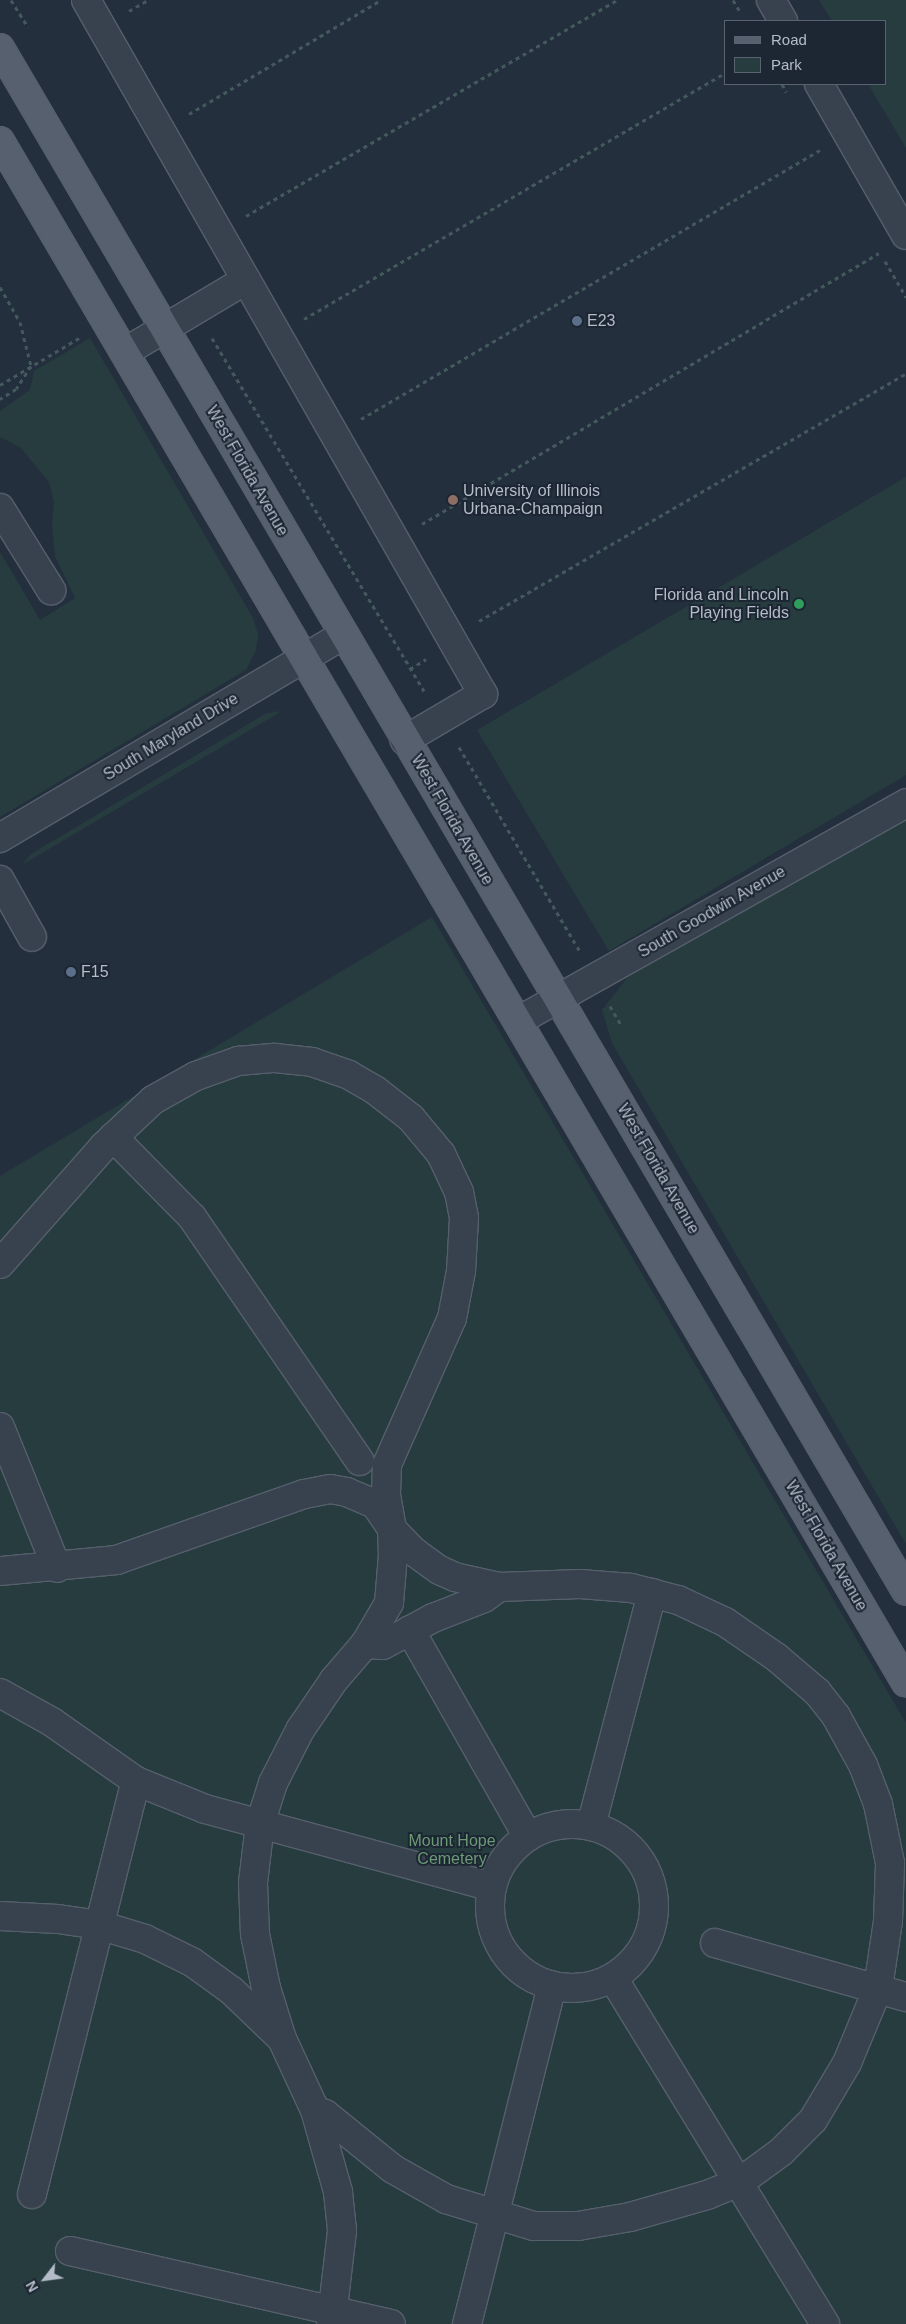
<!DOCTYPE html>
<html>
<head>
<meta charset="utf-8">
<style>
	body { margin:0 }
	#map { position:relative; width:906px; height:2324px; overflow:hidden; background:#242f3e; font-family:Helvetica,sans-serif }
	div>[style] { position:absolute }
	[style*='--x'] { left:calc(var(--x)*1px); top:calc(var(--y)*1px); width:calc(var(--w)*1px); rotate:calc(var(--a)*1deg) }
	.green>* { inset:0; background:#263c3f }
	.path>* { height:3px; margin-top:-1.5px; transform-origin:0; background:repeating-linear-gradient(90deg,#44595c 0 4px,transparent 0 8px) }
	.roads { filter:drop-shadow(1px 0 #565f6c) drop-shadow(-1px 0 #565f6c) drop-shadow(0 1px #565f6c) drop-shadow(0 -1px #565f6c) }
	.minor>* { height:28px; margin:-14px; padding:0 14px; transform-origin:14px; border-radius:14px; background:#38414e }
	.minor>.ring { margin:-14px; padding:0; box-sizing:content-box; background:none; border:28px solid #38414e; border-radius:50% }
	.major>* { height:28px; margin:-14px; padding:0 14px; transform-origin:14px; border-radius:14px; background:#56606e }
	.dots>* { width:14px; height:14px; translate:-50% -50%; box-sizing:border-box; border:2px solid #1d2633; border-radius:50% }
	span { translate:-50% -50%; white-space:nowrap; text-align:center; line-height:1.15; -webkit-text-stroke:4px #1d2633; paint-order:stroke }
	.poi-label { font-size:16px; color:#b4bcc9 }
	.left { translate:0 -50%; text-align:left }
	.right { translate:-100% -50%; text-align:right }
	.street-label { font-size:16px; color:#b4bcc9 }
	.park-label { font-size:16px; color:#6b9a76 }
	.legend { position:absolute; left:724px; top:20px; width:162px; height:65px; box-sizing:border-box; background:#1d2633; border:1px solid #59626f; margin:0; padding:6px 9px; list-style:none; font-size:15px; color:#b4bcc9 }
	.legend li { display:flex; align-items:center; gap:10px; height:25px }
	.legend b { width:25px; border:1px solid #59626f }
	.north { position:absolute; left:20px; top:2254px; width:50px; height:50px; -webkit-text-stroke:4px #1d2633; paint-order:stroke; rotate:240deg; font-size:14px; font-weight:700; line-height:20px; text-align:center; color:#b4bcc9 }
	.north::after { content:''; display:block; margin:auto; width:18px; height:22px; background:#b4bcc9; clip-path:polygon(50% 0,100% 100%,50% 72%,0 100%) }
</style>
</head>
<body>
<div id="map">
	<div class="green">
		<div style="clip-path:polygon(819px 0,906px 0,906px 148px,868px 84px,885px 84px,885px 21px,832px 21px)"></div>
		<div style="clip-path:polygon(90px 338px,253px 618px,258px 634px,256px 650px,246px 670px,0 817px,0 552px,40px 620px,75px 598px,55px 556px,52px 524px,54px 502px,49px 482px,20px 447px,0 437px,0 411px,30px 390px,34px 371px)"></div>
		<div style="clip-path:polygon(906px 477px,906px 775px,609px 951px,477px 730px)"></div>
		<div style="clip-path:polygon(278px 711px,279px 713px,22px 865px,31px 854px,265px 714px)"></div>
		<div style="clip-path:polygon(906px 820px,906px 1544px,612px 1043px,602px 1010px,627px 978px,650px 963px)"></div>
		<div style="clip-path:polygon(432px 917px,906px 1723px,906px 2324px,0 2324px,0 1176px)"></div>
	</div>
	<div class="path">
		<div style="--x:11;--y:0;--w:32;--a:58"></div>
		<div style="--x:733;--y:0;--w:12;--a:59"></div>
		<div style="--x:129;--y:11;--w:22;--a:-30"></div>
		<div style="--x:782;--y:84;--w:9;--a:63"></div>
		<div style="--x:189;--y:114;--w:223;--a:-30.7"></div>
		<div style="--x:246;--y:216;--w:429;--a:-30.2"></div>
		<div style="--x:885;--y:261;--w:42;--a:59.7"></div>
		<div style="--x:0;--y:287;--w:40;--a:60.3"></div>
		<div style="--x:20;--y:322;--w:45;--a:76"></div>
		<div style="--x:31;--y:366;--w:27;--a:123"></div>
		<div style="--x:16;--y:389;--w:19;--a:148"></div>
		<div style="--x:304;--y:319;--w:488;--a:-30.3"></div>
		<div style="--x:212;--y:338;--w:412;--a:59"></div>
		<div style="--x:0;--y:385;--w:92;--a:-30.7"></div>
		<div style="--x:361;--y:419;--w:532;--a:-30.37"></div>
		<div style="--x:422;--y:524;--w:531;--a:-30.67"></div>
		<div style="--x:479;--y:621;--w:494;--a:-30.1"></div>
		<div style="--x:410;--y:669;--w:19;--a:-32"></div>
		<div style="--x:459;--y:747;--w:236;--a:59.4"></div>
		<div style="--x:610;--y:1006;--w:22;--a:60"></div>
	</div>
	<div class="roads">
		<div class="minor">
			<div style="--x:86;--y:0;--w:800;--a:60.23"></div>
			<div style="--x:483;--y:694;--w:91;--a:149.5"></div>
			<div style="--x:771;--y:0;--w:24;--a:60"></div>
			<div style="--x:819;--y:84;--w:174;--a:60.1"></div>
			<div style="--x:125;--y:352;--w:141;--a:-30.8"></div>
			<div style="--x:0;--y:508;--w:97;--a:58.1"></div>
			<div style="--x:0;--y:838;--w:399;--a:-30.6"></div>
			<div style="--x:0;--y:880;--w:65;--a:60.7"></div>
			<div style="--x:518;--y:1021;--w:445;--a:-29.3"></div>
			<div style="--x:113;--y:1137;--w:112;--a:45.4"></div>
			<div style="--x:192;--y:1217;--w:296;--a:55.5"></div>
			<div style="--x:0;--y:1264;--w:157;--a:-48.6"></div>
			<div style="--x:104;--y:1146;--w:67;--a:-43.2"></div>
			<div style="--x:153;--y:1100;--w:49;--a:-29.2"></div>
			<div style="--x:196;--y:1076;--w:45;--a:-19.7"></div>
			<div style="--x:238;--y:1061;--w:37;--a:-5"></div>
			<div style="--x:275;--y:1058;--w:37;--a:6"></div>
			<div style="--x:312;--y:1062;--w:39;--a:19"></div>
			<div style="--x:349;--y:1075;--w:30;--a:30"></div>
			<div style="--x:375;--y:1090;--w:46;--a:37.9"></div>
			<div style="--x:411;--y:1118;--w:47;--a:50.2"></div>
			<div style="--x:441;--y:1154;--w:42;--a:64.7"></div>
			<div style="--x:459;--y:1192;--w:26;--a:79"></div>
			<div style="--x:464;--y:1218;--w:53;--a:93.2"></div>
			<div style="--x:461;--y:1271;--w:48;--a:100.8"></div>
			<div style="--x:452;--y:1318;--w:161;--a:113.9"></div>
			<div style="--x:387;--y:1465;--w:30;--a:92"></div>
			<div style="--x:386;--y:1495;--w:35;--a:80"></div>
			<div style="--x:392;--y:1529;--w:26;--a:88"></div>
			<div style="--x:393;--y:1555;--w:48;--a:94.8"></div>
			<div style="--x:389;--y:1603;--w:48;--a:120.3"></div>
			<div style="--x:365;--y:1644;--w:48;--a:130.7"></div>
			<div style="--x:334;--y:1680;--w:60;--a:124.2"></div>
			<div style="--x:300;--y:1730;--w:59;--a:117"></div>
			<div style="--x:273;--y:1783;--w:43;--a:107.6"></div>
			<div style="--x:260;--y:1824;--w:59;--a:96.8"></div>
			<div style="--x:253;--y:1883;--w:51;--a:87.8"></div>
			<div style="--x:255;--y:1934;--w:55;--a:78.5"></div>
			<div style="--x:266;--y:1988;--w:53;--a:72.6"></div>
			<div style="--x:282;--y:2039;--w:78;--a:65.1"></div>
			<div style="--x:315;--y:2110;--w:11;--a:22"></div>
			<div style="--x:325;--y:2114;--w:87;--a:39"></div>
			<div style="--x:393;--y:2169;--w:61;--a:29.5"></div>
			<div style="--x:446;--y:2199;--w:92;--a:17.1"></div>
			<div style="--x:534;--y:2226;--w:44;--a:0"></div>
			<div style="--x:578;--y:2226;--w:53;--a:-9.8"></div>
			<div style="--x:630;--y:2217;--w:80;--a:-15.9"></div>
			<div style="--x:707;--y:2195;--w:35;--a:-22"></div>
			<div style="--x:740;--y:2182;--w:51;--a:-36.2"></div>
			<div style="--x:781;--y:2152;--w:45;--a:-45"></div>
			<div style="--x:813;--y:2120;--w:66;--a:-59.2"></div>
			<div style="--x:847;--y:2063;--w:81;--a:-67.5"></div>
			<div style="--x:878;--y:1988;--w:68;--a:-81.5"></div>
			<div style="--x:888;--y:1921;--w:58;--a:-88"></div>
			<div style="--x:890;--y:1863;--w:60;--a:-101.5"></div>
			<div style="--x:878;--y:1804;--w:42;--a:-111"></div>
			<div style="--x:863;--y:1765;--w:56;--a:-118.9"></div>
			<div style="--x:836;--y:1716;--w:31;--a:-128"></div>
			<div style="--x:817;--y:1692;--w:54;--a:-139.5"></div>
			<div style="--x:776;--y:1657;--w:62;--a:-145.5"></div>
			<div style="--x:725;--y:1622;--w:52;--a:-154.9"></div>
			<div style="--x:678;--y:1600;--w:49;--a:-165.7"></div>
			<div style="--x:631;--y:1588;--w:51;--a:-175.5"></div>
			<div style="--x:580;--y:1584;--w:81;--a:177.9"></div>
			<div style="--x:499;--y:1587;--w:45;--a:-167.2"></div>
			<div style="--x:455;--y:1577;--w:17;--a:-156"></div>
			<div style="--x:439;--y:1570;--w:32;--a:-144"></div>
			<div style="--x:413;--y:1551;--w:30;--a:-134"></div>
			<div style="--x:392;--y:1529;--w:30;--a:-124"></div>
			<div style="--x:375;--y:1504;--w:30;--a:-157"></div>
			<div style="--x:347;--y:1492;--w:17;--a:-170"></div>
			<div style="--x:330;--y:1489;--w:26;--a:169"></div>
			<div style="--x:304;--y:1494;--w:198;--a:160.6"></div>
			<div style="--x:117;--y:1560;--w:118;--a:174.6"></div>
			<div style="--x:0;--y:1427;--w:152;--a:68"></div>
			<div style="--x:410;--y:1630;--w:238;--a:60.3"></div>
			<div style="--x:365;--y:1644;--w:18;--a:3"></div>
			<div style="--x:383;--y:1645;--w:57;--a:-28.4"></div>
			<div style="--x:433;--y:1618;--w:55;--a:-21.4"></div>
			<div style="--x:484;--y:1598;--w:19;--a:-36"></div>
			<div style="--x:0;--y:1693;--w:60;--a:29.1"></div>
			<div style="--x:52;--y:1722;--w:103;--a:35.1"></div>
			<div style="--x:136;--y:1781;--w:74;--a:22.1"></div>
			<div style="--x:205;--y:1809;--w:297;--a:15.2"></div>
			<div class="ring" style="left:490px;top:1824px;width:136px;height:136px"></div>
			<div style="--x:591;--y:1826;--w:241;--a:-75.3"></div>
			<div style="--x:0;--y:1916;--w:58;--a:3"></div>
			<div style="--x:58;--y:1919;--w:41;--a:8.3"></div>
			<div style="--x:99;--y:1925;--w:48;--a:16.9"></div>
			<div style="--x:145;--y:1939;--w:52;--a:26.1"></div>
			<div style="--x:192;--y:1962;--w:49;--a:35.9"></div>
			<div style="--x:232;--y:1991;--w:66;--a:43.8"></div>
			<div style="--x:715;--y:1943;--w:198;--a:15.8"></div>
			<div style="--x:613;--y:1978;--w:406;--a:58.5"></div>
			<div style="--x:315;--y:2110;--w:85;--a:74.3"></div>
			<div style="--x:338;--y:2192;--w:39;--a:84"></div>
			<div style="--x:342;--y:2231;--w:94;--a:96.7"></div>
			<div style="--x:32;--y:2194;--w:426;--a:-75.9"></div>
			<div style="--x:70;--y:2251;--w:329;--a:12.8"></div>
			<div style="--x:467;--y:2324;--w:349;--a:-75.9"></div>
		</div>
		<div class="major">
			<div style="--x:0;--y:48;--w:1789;--a:59.58"></div>
			<div style="--x:0;--y:141;--w:1788;--a:59.56"></div>
		</div>
	</div>
	<div class="dots">
		<div style="left:577px;top:321px;background:#5c6f8a"></div>
		<div style="left:453px;top:500px;background:#8d6e63"></div>
		<div style="left:799px;top:604px;background:#2e9e5b"></div>
		<div style="left:71px;top:972px;background:#5c6f8a"></div>
	</div>
	<div class="poi-label">
		<span class="left" style="left:587px;top:321px">E23</span>
		<span class="left" style="left:463px;top:500px">University of Illinois<br>Urbana-Champaign</span>
		<span class="right" style="left:789px;top:604px">Florida and Lincoln<br>Playing Fields</span>
		<span class="left" style="left:81px;top:972px">F15</span>
	</div>
	<div class="street-label">
		<span style="left:247px;top:471px;rotate:60deg">West Florida Avenue</span>
		<span style="left:171px;top:737px;rotate:-31deg">South Maryland Drive</span>
		<span style="left:452px;top:820px;rotate:60deg">West Florida Avenue</span>
		<span style="left:712px;top:912px;rotate:-30deg">South Goodwin Avenue</span>
		<span style="left:658px;top:1169px;rotate:60deg">West Florida Avenue</span>
		<span style="left:826px;top:1546px;rotate:60deg">West Florida Avenue</span>
	</div>
	<div class="park-label">
		<span style="left:452px;top:1850px">Mount Hope<br>Cemetery</span>
	</div>
	<ul class="legend">
	<li><b style="height:6px;background:#56606e"></b>Road</li>
	<li><b style="height:14px;background:#263c3f"></b>Park</li>
	</ul>
	<div class="north">N</div>
</div>
</body>
</html>
